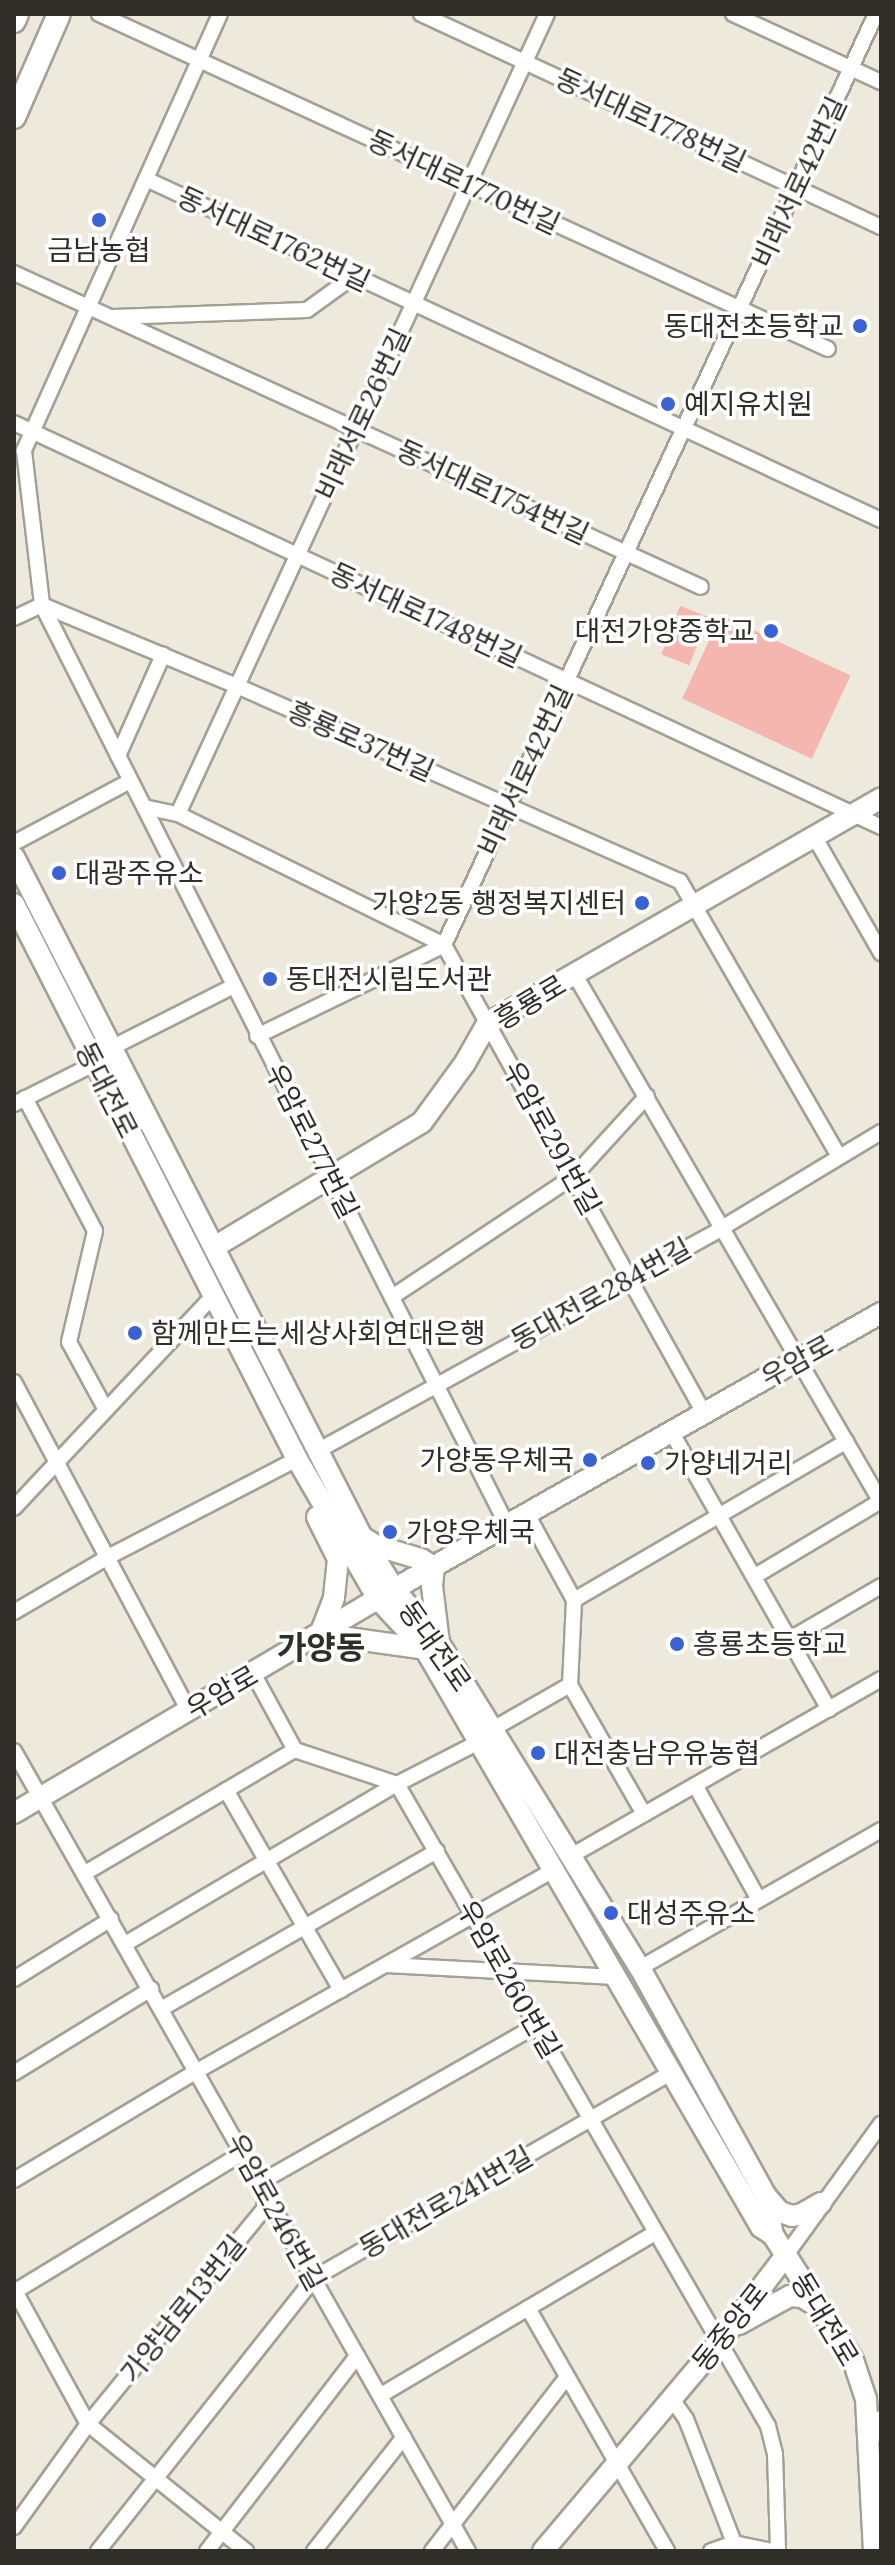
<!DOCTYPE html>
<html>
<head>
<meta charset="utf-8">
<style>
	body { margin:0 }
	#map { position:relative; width:895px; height:2565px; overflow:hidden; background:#ede9dc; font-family:Lora,"Noto Sans KR",serif }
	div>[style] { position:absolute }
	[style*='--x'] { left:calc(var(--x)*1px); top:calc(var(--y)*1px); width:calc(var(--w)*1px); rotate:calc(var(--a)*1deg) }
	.green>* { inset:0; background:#f4b6af; transform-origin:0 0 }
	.roads { filter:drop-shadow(2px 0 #a3a094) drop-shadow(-2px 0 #a3a094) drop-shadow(0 2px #a3a094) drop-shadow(0 -2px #a3a094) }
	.street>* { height:14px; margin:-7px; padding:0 7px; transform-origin:7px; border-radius:7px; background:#fff }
	.secondary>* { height:20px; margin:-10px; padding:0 10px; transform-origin:10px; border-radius:10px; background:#fff }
	.primary>* { height:22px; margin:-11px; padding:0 11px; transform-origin:11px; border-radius:11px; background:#fff }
	.dots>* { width:22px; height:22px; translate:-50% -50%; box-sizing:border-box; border:4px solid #fff; border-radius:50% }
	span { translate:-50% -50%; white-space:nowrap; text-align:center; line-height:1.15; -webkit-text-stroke:7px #fff; paint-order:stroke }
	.street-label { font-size:28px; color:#2f2e29 }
	.poi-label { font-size:28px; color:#2f2e29 }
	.right { translate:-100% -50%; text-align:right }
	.left { translate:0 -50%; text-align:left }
	.quarter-label { font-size:32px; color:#2f2e29; font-weight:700 }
	.frame { position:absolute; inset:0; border:16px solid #2f2e29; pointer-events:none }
</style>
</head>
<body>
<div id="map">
	<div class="green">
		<div style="left:680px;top:606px;width:30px;height:52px;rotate:21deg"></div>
		<div style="left:721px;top:615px;width:143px;height:92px;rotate:25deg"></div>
	</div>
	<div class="roads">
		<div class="street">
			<div style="--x:99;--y:14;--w:802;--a:24.68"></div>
			<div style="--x:220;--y:14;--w:479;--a:114.2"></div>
			<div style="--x:24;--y:451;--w:155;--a:83.3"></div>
			<div style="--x:42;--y:605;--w:1031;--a:63.19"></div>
			<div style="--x:421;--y:14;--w:507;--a:24.85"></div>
			<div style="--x:733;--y:14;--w:163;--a:24.7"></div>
			<div style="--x:146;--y:179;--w:810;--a:24.89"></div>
			<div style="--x:14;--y:273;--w:755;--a:24.56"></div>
			<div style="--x:114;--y:317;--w:193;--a:-2.1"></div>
			<div style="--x:307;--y:310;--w:58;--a:-35.9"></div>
			<div style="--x:14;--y:423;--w:957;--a:24.98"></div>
			<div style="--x:14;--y:618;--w:31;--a:-25"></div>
			<div style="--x:42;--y:605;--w:211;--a:22.6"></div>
			<div style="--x:237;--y:686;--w:484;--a:23.8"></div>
			<div style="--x:680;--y:881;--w:318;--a:60"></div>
			<div style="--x:118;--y:756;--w:111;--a:-66"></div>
			<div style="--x:144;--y:807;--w:35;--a:12"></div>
			<div style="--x:178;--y:814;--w:297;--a:26.2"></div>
			<div style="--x:444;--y:945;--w:535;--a:60.95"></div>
			<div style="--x:178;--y:814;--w:881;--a:-65.24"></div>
			<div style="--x:814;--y:836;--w:135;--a:60.2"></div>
			<div style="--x:14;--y:843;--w:132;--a:-28.1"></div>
			<div style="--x:575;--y:975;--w:609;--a:59.86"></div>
			<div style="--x:257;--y:1036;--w:208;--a:-25.9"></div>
			<div style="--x:444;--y:945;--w:1026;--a:-65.11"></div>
			<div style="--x:113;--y:1047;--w:133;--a:-26.8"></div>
			<div style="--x:25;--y:1098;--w:150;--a:62.2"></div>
			<div style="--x:95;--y:1231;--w:114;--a:103.2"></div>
			<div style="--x:69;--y:1342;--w:77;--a:61.4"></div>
			<div style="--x:14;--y:1104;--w:89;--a:-26.6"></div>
			<div style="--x:392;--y:1297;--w:219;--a:-33.6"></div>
			<div style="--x:574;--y:1176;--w:108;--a:-47.6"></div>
			<div style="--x:14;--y:1382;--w:373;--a:62"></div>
			<div style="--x:672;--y:1433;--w:318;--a:60.4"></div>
			<div style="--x:319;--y:1450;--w:460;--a:-28.8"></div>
			<div style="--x:722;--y:1228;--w:186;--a:-31.1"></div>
			<div style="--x:14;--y:1508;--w:289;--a:-46.8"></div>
			<div style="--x:527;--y:1514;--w:98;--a:61.3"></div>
			<div style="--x:755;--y:1576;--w:147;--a:-30.8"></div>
			<div style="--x:14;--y:1612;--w:109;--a:-30.3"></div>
			<div style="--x:108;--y:1557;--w:213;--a:-27.4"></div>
			<div style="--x:790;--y:1639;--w:105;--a:-30.2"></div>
			<div style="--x:253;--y:1673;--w:88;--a:61.4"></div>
			<div style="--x:295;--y:1750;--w:108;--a:18.4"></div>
			<div style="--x:397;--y:1784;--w:741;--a:59.98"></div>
			<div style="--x:768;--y:2426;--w:29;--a:76"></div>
			<div style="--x:775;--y:2454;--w:97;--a:88.2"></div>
			<div style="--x:570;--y:1685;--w:149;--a:60.2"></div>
			<div style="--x:491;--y:1730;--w:91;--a:-29.7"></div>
			<div style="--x:570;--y:1685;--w:85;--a:-87.3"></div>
			<div style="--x:574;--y:1600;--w:315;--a:-30.2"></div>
			<div style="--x:14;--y:1751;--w:920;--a:60.43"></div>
			<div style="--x:695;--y:1785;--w:129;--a:60.9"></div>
			<div style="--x:226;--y:1790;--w:231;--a:60.1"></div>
			<div style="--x:569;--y:1857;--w:359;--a:-29.7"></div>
			<div style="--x:85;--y:1873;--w:243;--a:-30.4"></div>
			<div style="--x:125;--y:1944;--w:316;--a:-30.5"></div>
			<div style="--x:397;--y:1784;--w:92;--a:-27.1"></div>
			<div style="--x:386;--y:1965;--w:230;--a:3"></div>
			<div style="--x:640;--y:1968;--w:278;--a:-29.8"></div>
			<div style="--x:14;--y:1979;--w:114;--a:-31.7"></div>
			<div style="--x:161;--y:2009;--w:318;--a:-29.8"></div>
			<div style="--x:14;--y:2073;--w:161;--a:-31.5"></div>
			<div style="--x:14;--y:2180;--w:213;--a:-30.8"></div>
			<div style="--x:197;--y:2071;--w:410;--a:-29.4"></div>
			<div style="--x:786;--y:2255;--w:162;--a:-54.1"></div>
			<div style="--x:14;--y:2289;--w:154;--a:61.3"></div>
			<div style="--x:88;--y:2424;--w:203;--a:38.8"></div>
			<div style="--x:14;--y:2292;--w:268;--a:-31.3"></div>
			<div style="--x:528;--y:2308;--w:280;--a:60.2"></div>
			<div style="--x:381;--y:2395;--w:318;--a:-30.6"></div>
			<div style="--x:672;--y:2399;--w:24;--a:55"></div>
			<div style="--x:686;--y:2419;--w:133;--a:68.8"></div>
			<div style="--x:881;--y:2418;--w:15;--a:148"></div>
			<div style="--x:868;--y:2426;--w:16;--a:38"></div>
			<div style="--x:14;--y:2527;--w:127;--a:-54.3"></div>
			<div style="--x:88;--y:2424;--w:278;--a:-50.7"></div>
			<div style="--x:264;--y:2209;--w:31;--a:-83"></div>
			<div style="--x:268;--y:2178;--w:308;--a:-29.6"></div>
			<div style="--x:98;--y:2551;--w:348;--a:-51.6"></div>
			<div style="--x:314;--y:2278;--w:413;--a:-29.9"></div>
			<div style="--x:207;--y:2551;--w:246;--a:-52.4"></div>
			<div style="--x:314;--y:2551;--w:145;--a:-51.7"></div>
			<div style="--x:432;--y:2551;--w:219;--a:-52.2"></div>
			<div style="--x:711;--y:2551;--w:24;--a:-19"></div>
			<div style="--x:734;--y:2543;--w:38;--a:12"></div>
		</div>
		<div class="secondary">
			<div style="--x:14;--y:857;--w:764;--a:62.9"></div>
			<div style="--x:362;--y:1537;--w:61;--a:58.4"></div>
			<div style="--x:394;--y:1589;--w:70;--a:50.2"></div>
			<div style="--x:439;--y:1643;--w:382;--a:58.3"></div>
			<div style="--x:640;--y:1968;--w:260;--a:61.1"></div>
			<div style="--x:766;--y:2196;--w:40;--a:80"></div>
			<div style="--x:14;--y:904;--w:623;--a:62.98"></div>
			<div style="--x:297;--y:1459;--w:162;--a:59.9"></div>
			<div style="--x:378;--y:1599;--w:69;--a:46.8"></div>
			<div style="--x:425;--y:1649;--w:669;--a:59.83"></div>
			<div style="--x:761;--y:2227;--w:14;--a:34"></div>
			<div style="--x:773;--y:2235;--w:148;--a:57.4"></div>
			<div style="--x:853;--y:2360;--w:41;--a:71.6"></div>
			<div style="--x:866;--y:2399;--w:152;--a:87"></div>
			<div style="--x:216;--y:1246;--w:240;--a:-31"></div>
			<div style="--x:422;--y:1122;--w:73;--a:-53.9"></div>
			<div style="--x:465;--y:1063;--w:45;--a:-60.6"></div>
			<div style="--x:487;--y:1024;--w:454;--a:-29.8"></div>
			<div style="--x:317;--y:1517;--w:47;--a:63.4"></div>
			<div style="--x:338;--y:1559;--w:39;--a:96"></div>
			<div style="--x:334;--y:1598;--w:39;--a:111"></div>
			<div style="--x:362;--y:1537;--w:17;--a:31"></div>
			<div style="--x:377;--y:1546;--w:46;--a:16.5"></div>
			<div style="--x:421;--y:1559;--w:15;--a:32"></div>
			<div style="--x:434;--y:1567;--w:19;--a:96"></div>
			<div style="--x:432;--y:1586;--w:57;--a:83"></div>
			<div style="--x:320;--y:1634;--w:106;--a:8.1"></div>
			<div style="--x:14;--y:1813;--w:441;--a:-30.5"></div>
			<div style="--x:394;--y:1589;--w:560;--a:-29.54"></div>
			<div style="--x:766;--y:2196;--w:21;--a:49"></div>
			<div style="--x:780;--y:2212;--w:13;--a:18"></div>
			<div style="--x:792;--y:2216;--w:10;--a:-11"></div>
			<div style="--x:802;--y:2214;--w:22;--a:-30"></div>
			<div style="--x:739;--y:2324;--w:58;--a:-28.8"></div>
			<div style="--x:790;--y:2296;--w:12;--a:5"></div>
			<div style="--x:802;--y:2297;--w:21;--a:31"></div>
			<div style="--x:543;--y:2551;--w:272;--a:-49.8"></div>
			<div style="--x:719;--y:2343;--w:111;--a:-52.7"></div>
		</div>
		<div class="primary">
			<div style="--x:14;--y:21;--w:8;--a:-67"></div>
			<div style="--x:14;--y:117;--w:112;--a:-66.4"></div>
		</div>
	</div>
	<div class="dots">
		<div style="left:99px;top:220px;background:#3a62d3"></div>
		<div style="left:860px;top:326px;background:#3a62d3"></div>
		<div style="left:668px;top:404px;background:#3a62d3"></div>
		<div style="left:771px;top:631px;background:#3a62d3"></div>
		<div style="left:59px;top:873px;background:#3a62d3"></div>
		<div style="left:642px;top:903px;background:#3a62d3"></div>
		<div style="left:270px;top:979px;background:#3a62d3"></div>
		<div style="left:135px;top:1333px;background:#3a62d3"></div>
		<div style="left:590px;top:1460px;background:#3a62d3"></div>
		<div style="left:648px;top:1463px;background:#3a62d3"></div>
		<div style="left:390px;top:1532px;background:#3a62d3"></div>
		<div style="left:677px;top:1644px;background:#3a62d3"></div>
		<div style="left:538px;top:1753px;background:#3a62d3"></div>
		<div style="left:611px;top:1913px;background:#3a62d3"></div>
	</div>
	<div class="street-label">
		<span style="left:651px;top:120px;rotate:25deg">동서대로1778번길</span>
		<span style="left:464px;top:182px;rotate:25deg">동서대로1770번길</span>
		<span style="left:799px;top:182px;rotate:-65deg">비래서로42번길</span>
		<span style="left:274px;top:239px;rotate:25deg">동서대로1762번길</span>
		<span style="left:363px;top:414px;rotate:-65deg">비래서로26번길</span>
		<span style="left:493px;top:492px;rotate:25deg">동서대로1754번길</span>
		<span style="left:426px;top:615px;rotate:25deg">동서대로1748번길</span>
		<span style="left:361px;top:741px;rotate:24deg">흥룡로37번길</span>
		<span style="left:525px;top:770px;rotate:-65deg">비래서로42번길</span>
		<span style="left:530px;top:1002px;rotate:-31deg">흥룡로</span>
		<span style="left:107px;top:1090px;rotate:63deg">동대전로</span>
		<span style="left:552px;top:1138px;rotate:61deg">우암로291번길</span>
		<span style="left:312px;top:1141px;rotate:63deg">우암로277번길</span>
		<span style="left:601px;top:1294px;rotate:-29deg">동대전로284번길</span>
		<span style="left:797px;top:1361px;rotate:-29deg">우암로</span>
		<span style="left:435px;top:1646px;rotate:55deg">동대전로</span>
		<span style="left:222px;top:1692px;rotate:-30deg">우암로</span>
		<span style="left:509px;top:1979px;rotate:60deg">우암로260번길</span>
		<span style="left:446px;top:2202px;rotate:-30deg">동대전로241번길</span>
		<span style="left:276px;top:2212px;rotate:61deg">우암로246번길</span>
		<span style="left:183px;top:2309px;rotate:-51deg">가양남로13번길</span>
		<span style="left:825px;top:2319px;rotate:59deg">동대전로</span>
		<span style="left:730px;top:2327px;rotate:-52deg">동중앙로</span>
	</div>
	<div class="poi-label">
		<span style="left:99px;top:250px">금남농협</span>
		<span class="right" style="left:844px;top:326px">동대전초등학교</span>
		<span class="left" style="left:684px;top:404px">예지유치원</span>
		<span class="right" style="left:755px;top:631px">대전가양중학교</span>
		<span class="left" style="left:75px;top:873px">대광주유소</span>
		<span class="right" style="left:626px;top:903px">가양2동 행정복지센터</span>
		<span class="left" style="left:286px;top:979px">동대전시립도서관</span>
		<span class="left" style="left:151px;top:1333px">함께만드는세상사회연대은행</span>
		<span class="right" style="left:574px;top:1460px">가양동우체국</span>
		<span class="left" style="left:664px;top:1463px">가양네거리</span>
		<span class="left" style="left:406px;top:1532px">가양우체국</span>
		<span class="left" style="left:693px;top:1644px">흥룡초등학교</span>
		<span class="left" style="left:554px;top:1753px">대전충남우유농협</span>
		<span class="left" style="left:627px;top:1913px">대성주유소</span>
	</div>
	<div class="quarter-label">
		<span style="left:321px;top:1648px">가양동</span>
	</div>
	<div class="frame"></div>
</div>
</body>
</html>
